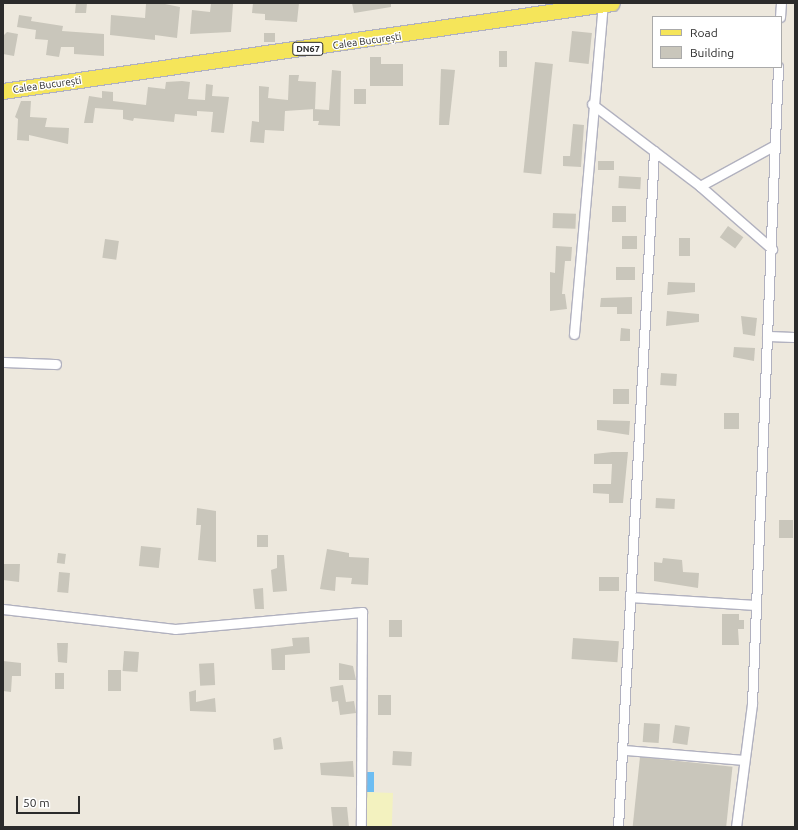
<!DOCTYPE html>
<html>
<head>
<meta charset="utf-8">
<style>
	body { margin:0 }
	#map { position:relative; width:798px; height:830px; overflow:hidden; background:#ede8dd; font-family:Ubuntu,sans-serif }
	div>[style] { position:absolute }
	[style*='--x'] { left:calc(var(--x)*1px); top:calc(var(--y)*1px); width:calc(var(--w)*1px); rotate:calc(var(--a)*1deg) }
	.sand>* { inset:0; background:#f3f2bf; transform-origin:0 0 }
	.water>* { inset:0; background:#6dbdf2; transform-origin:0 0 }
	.building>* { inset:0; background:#c9c6bb; transform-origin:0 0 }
	.roads { filter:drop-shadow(1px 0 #b1b1bf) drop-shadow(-1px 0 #b1b1bf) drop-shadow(0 1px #b1b1bf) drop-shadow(0 -1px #b1b1bf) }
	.minor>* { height:9px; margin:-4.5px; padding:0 4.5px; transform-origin:4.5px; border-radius:4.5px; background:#fff }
	.primary>* { height:15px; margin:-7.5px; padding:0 7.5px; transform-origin:7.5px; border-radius:7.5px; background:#f5e55a }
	span { translate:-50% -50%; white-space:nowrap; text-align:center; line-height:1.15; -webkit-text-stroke:3px #fff; paint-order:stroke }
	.shield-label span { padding:1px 3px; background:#fff; border:1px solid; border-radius:3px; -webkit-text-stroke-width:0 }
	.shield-label { font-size:9px; color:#2b2b2b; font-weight:700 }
	.street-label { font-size:10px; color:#2b2b2b }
	.frame { position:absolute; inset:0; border:4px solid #2b2b2b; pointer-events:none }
	.legend { position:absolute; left:652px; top:16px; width:130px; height:52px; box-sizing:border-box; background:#fff; border:1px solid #aaa; margin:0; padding:5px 7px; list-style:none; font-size:12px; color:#2b2b2b }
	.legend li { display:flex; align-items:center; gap:8px; height:20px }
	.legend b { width:20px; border:1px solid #aaa }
	.scale { position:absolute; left:16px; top:796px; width:64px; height:18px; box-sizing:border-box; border:2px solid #2b2b2b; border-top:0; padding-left:5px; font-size:12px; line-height:14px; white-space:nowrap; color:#2b2b2b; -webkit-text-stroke:3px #fff; paint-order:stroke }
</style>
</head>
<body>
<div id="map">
	<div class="sand">
		<div style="left:365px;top:792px;width:28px;height:35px;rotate:2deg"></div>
	</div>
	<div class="water">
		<div style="left:365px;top:772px;width:9px;height:20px"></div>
	</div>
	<div class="building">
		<div style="clip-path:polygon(76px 3px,87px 3px,86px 13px,75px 13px)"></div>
		<div style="clip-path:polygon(160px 3px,180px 7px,177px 38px,155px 35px,155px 40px,110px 35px,111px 15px,145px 18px,146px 4px)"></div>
		<div style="clip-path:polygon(211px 3px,233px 4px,231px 32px,190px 34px,192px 10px,210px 12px)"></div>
		<div style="clip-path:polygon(253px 3px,299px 3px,297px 22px,265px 20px,265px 14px,252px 13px)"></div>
		<div style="clip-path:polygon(352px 3px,391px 3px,391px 7px,354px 13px)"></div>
		<div style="clip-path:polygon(19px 15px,32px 17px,31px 21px,63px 26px,62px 31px,104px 34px,104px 56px,74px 54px,74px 47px,61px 47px,59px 57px,46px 55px,48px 40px,35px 39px,36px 30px,17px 27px)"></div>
		<div style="left:572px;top:31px;width:20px;height:31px;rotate:6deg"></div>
		<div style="clip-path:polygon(7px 32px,18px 34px,14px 56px,3px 54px,3px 36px)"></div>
		<div style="left:264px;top:33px;width:11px;height:9px"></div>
		<div style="left:499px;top:51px;width:8px;height:16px"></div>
		<div style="clip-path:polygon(370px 57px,381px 57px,381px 64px,403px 64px,403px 86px,370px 86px)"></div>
		<div style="left:535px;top:62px;width:18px;height:111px;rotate:6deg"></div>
		<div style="clip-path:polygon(441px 69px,455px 70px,449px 125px,439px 125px)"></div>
		<div style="clip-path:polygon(332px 70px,341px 71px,340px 126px,318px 125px,319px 121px,313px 121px,313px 109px,329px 110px)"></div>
		<div style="clip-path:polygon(289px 75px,299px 75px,298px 81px,316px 82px,315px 109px,285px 111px,284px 131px,265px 130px,264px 143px,250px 142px,252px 121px,259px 122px,259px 86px,269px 87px,268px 98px,288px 100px)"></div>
		<div style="clip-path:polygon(182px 81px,190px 82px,188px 99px,205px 100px,206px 84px,213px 85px,212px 96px,229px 97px,224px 133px,211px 132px,213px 112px,197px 111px,197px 116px,175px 114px,174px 122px,134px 118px,133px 121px,123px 119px,123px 110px,95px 108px,93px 123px,84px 123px,89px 96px,102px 98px,102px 91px,113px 92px,113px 101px,146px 105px,148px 87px,165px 89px,166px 82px)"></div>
		<div style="left:354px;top:89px;width:12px;height:15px"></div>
		<div style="clip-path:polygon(21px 101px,31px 101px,30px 117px,47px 118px,45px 127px,69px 128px,68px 144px,29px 135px,29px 141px,17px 140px,18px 119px,15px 117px)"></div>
		<div style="clip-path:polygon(573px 124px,584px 125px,581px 167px,563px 166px,563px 156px,570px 156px)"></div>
		<div style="left:598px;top:161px;width:16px;height:9px"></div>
		<div style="left:619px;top:176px;width:22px;height:12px;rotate:3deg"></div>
		<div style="left:612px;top:206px;width:14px;height:16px"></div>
		<div style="left:553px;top:213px;width:23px;height:15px;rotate:2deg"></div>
		<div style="left:728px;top:226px;width:19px;height:14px;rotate:36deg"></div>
		<div style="left:622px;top:236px;width:15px;height:13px"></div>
		<div style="left:679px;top:238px;width:11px;height:18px"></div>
		<div style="left:105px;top:239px;width:14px;height:19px;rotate:8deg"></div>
		<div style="clip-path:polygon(556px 246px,572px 247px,571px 261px,565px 261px,562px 294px,565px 294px,567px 309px,550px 311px,550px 272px,555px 273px)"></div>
		<div style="left:616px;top:267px;width:19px;height:13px"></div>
		<div style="clip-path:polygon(668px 282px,695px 283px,695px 292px,667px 295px)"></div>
		<div style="clip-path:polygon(632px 297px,632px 314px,617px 314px,617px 307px,600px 307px,601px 298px)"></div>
		<div style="clip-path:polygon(667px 311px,699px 314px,699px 322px,666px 326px)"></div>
		<div style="clip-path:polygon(741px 316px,757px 318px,755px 336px,743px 334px)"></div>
		<div style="clip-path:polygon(621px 328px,630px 329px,630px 341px,620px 341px)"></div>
		<div style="clip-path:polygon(734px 347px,755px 348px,754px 361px,733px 357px)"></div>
		<div style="left:661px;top:373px;width:16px;height:12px;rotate:4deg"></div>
		<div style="left:613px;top:389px;width:16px;height:15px"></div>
		<div style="left:724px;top:413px;width:15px;height:16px"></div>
		<div style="clip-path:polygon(597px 420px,630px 421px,629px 435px,597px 430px)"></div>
		<div style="clip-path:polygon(612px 452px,628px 452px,623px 503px,609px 503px,609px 494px,593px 493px,593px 484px,611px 484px,612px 464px,594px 464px,594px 454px)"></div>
		<div style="left:656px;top:498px;width:19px;height:10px;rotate:3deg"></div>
		<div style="clip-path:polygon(197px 508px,216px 511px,216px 562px,198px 560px,201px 525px,196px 525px)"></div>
		<div style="left:779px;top:520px;width:14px;height:18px"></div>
		<div style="left:257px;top:535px;width:11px;height:12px"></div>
		<div style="left:141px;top:546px;width:20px;height:20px;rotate:6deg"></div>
		<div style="clip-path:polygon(327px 549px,349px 553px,349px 557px,369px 558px,368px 585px,351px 584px,352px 578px,336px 577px,335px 591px,320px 589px)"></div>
		<div style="left:58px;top:553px;width:8px;height:10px;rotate:7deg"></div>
		<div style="clip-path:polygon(277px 555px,284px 555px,287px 591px,273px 592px,271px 570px,277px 568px)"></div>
		<div style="clip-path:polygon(663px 558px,682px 560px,683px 572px,699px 573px,698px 588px,654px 581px,654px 562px,662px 563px)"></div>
		<div style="clip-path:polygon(3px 564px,20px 564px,19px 582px,3px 580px)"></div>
		<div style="left:59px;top:572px;width:11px;height:20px;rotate:5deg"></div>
		<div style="left:599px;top:577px;width:20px;height:14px"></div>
		<div style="clip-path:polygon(263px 588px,264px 609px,255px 609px,253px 589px)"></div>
		<div style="clip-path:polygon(722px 614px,739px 614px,739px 620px,744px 620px,744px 629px,738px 629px,739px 645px,722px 645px)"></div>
		<div style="left:402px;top:620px;width:17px;height:13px;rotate:90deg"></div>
		<div style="clip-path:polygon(309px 637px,310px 653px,285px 655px,285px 670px,272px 670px,271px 649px,293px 646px,292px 638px)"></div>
		<div style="left:573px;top:638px;width:46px;height:21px;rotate:4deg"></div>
		<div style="clip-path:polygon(57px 643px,68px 643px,67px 663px,58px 662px)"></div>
		<div style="left:124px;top:651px;width:15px;height:20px;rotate:4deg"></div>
		<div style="clip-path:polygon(3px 661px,21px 663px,21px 676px,12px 676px,11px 692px,3px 691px)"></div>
		<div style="left:214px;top:663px;width:22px;height:15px;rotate:87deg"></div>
		<div style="clip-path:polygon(339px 663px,353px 666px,356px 680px,339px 680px)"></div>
		<div style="left:108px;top:670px;width:13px;height:21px"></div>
		<div style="left:55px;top:673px;width:9px;height:16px"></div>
		<div style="clip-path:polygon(343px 685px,346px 702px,354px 701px,356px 713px,340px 715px,338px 701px,332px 702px,330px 687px)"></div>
		<div style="clip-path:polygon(196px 690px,196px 702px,215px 698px,216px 712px,190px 711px,189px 692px)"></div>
		<div style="left:378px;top:695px;width:13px;height:20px"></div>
		<div style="left:644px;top:723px;width:16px;height:19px;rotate:4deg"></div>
		<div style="left:675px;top:725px;width:15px;height:18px;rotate:8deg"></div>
		<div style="clip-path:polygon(281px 737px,283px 749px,274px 750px,273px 739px)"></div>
		<div style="left:393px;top:751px;width:19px;height:14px;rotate:3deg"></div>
		<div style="left:640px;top:757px;width:93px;height:70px;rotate:6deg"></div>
		<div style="clip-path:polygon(353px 761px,354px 777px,321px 775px,320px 763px)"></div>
		<div style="clip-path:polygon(331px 807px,347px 807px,349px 827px,333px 827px)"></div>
	</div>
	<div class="roads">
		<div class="minor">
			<div style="--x:780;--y:17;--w:14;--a:-86"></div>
			<div style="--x:592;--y:104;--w:136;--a:37.2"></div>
			<div style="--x:700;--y:186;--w:96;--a:41.2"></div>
			<div style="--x:700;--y:186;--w:85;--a:-28.7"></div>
			<div style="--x:574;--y:334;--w:330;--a:-85"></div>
			<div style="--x:767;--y:336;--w:28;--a:2"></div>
			<div style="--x:3;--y:362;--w:53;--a:2.2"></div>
			<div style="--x:630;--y:597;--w:125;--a:3.7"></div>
			<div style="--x:3;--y:609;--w:173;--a:6.6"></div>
			<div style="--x:175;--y:629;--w:188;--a:-5.2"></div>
			<div style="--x:362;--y:612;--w:215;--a:90.3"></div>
			<div style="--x:625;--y:750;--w:118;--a:4.8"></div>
			<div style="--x:618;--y:827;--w:677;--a:-86.95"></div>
			<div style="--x:736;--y:827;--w:124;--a:-82.6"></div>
			<div style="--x:752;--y:704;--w:638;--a:-87.66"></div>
		</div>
		<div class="primary">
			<div style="--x:3;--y:91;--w:615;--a:-8.22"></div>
		</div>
	</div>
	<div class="shield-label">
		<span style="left:308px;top:49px">DN67</span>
	</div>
	<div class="street-label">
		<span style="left:367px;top:41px;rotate:-8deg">Calea București</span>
		<span style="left:47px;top:85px;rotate:-8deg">Calea București</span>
	</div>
	<div class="frame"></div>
	<ul class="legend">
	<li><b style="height:5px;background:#f5e55a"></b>Road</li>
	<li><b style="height:11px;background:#c9c6bb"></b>Building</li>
	</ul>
	<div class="scale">50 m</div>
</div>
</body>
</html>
